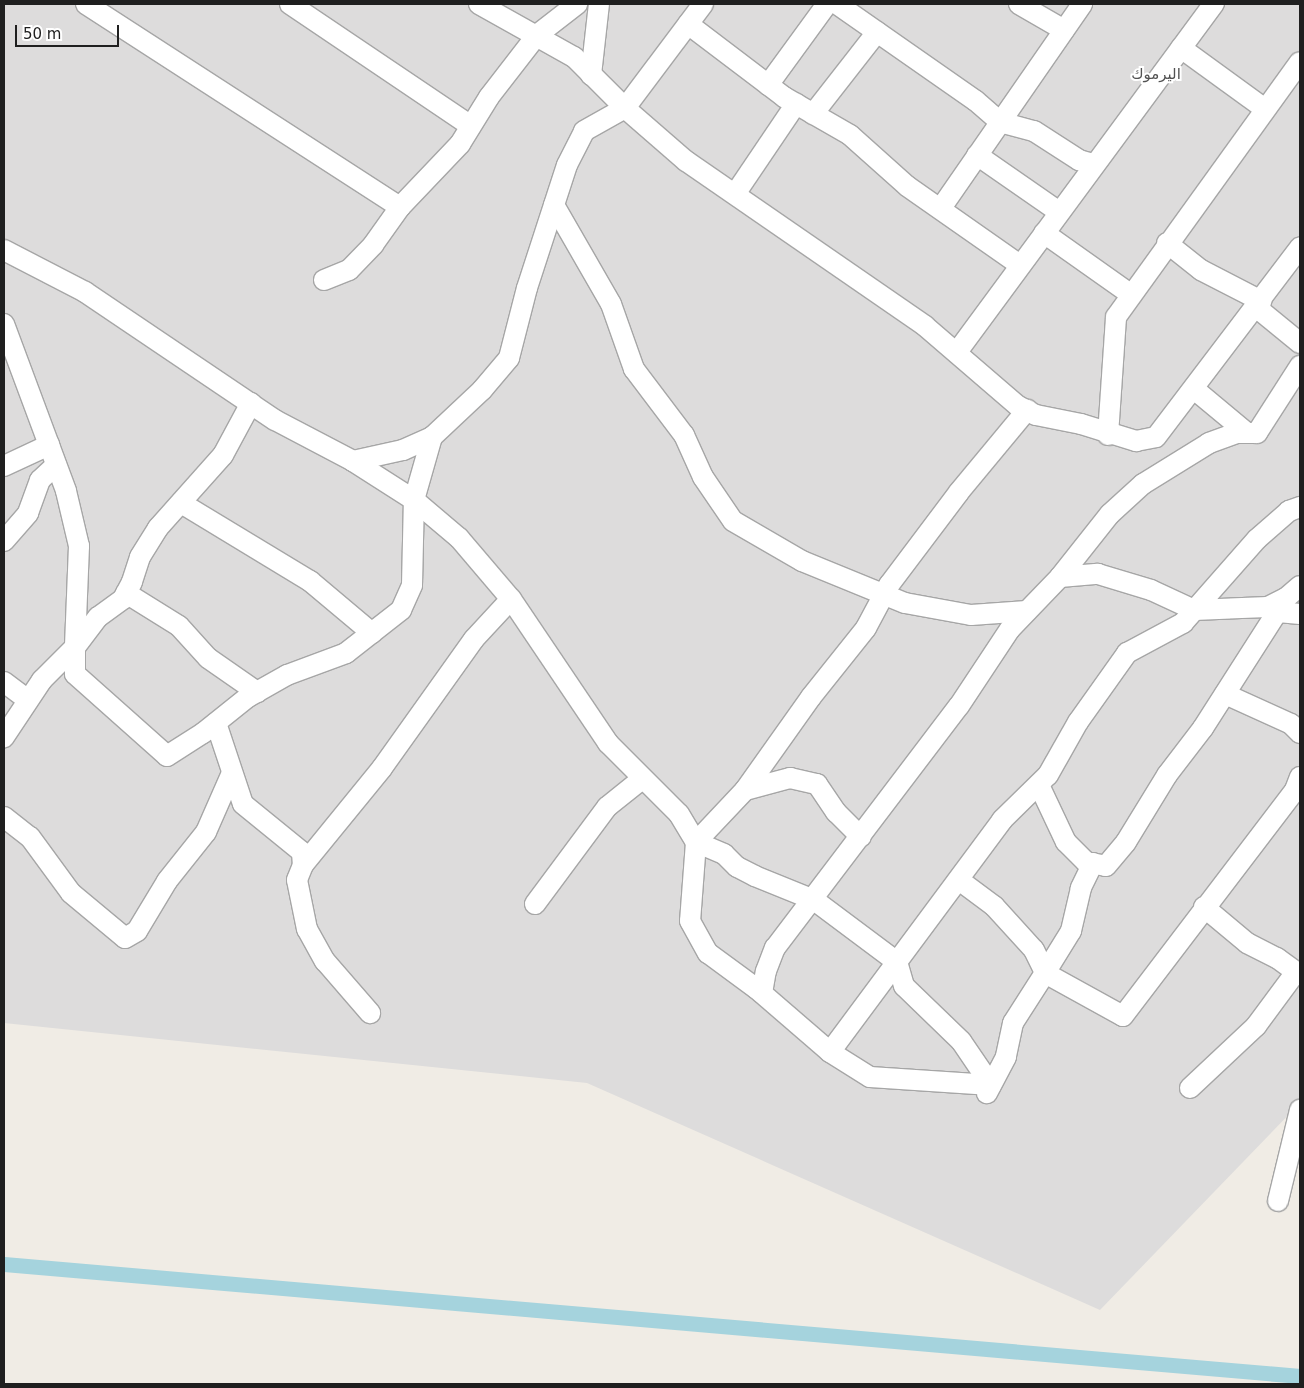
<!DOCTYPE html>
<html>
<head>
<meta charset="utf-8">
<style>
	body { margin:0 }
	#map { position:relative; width:1304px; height:1388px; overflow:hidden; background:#f0ece5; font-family:"DejaVu Sans","Noto Naskh Arabic",sans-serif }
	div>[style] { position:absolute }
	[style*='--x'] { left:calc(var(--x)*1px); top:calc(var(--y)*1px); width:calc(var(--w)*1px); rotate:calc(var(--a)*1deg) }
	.residential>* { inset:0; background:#dddcdc }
	.canal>* { height:15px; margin:-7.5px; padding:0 7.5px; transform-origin:7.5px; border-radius:7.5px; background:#a5d3dd }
	.roads { filter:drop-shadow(1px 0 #a6a6a6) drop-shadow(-1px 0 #a6a6a6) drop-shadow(0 1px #a6a6a6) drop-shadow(0 -1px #a6a6a6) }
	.minor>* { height:20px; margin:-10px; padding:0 10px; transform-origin:10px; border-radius:10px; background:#fff }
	span { translate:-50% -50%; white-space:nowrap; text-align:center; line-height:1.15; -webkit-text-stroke:4px #fff; paint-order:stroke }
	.neighbourhood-label { font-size:15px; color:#525252 }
	.frame { position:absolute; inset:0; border:5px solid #1f1f1f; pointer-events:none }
	.scale { position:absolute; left:15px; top:25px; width:104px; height:22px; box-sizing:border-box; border:2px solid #1f1f1f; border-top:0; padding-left:6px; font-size:15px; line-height:18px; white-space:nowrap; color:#1f1f1f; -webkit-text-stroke:4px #fff; paint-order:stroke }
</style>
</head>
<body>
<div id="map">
	<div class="residential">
		<div style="clip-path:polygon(4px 4px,1300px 4px,1300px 1103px,1100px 1310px,587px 1083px,4px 1023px)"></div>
	</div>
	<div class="canal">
		<div style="--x:4;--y:1264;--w:1301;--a:4.94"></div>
	</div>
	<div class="roads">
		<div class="minor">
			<div style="--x:86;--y:4;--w:374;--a:32.9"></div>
			<div style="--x:290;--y:4;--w:218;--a:34"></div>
			<div style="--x:479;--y:4;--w:109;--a:29.2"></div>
			<div style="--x:574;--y:57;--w:72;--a:45"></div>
			<div style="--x:625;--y:108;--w:81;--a:41"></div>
			<div style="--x:686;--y:161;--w:290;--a:34.6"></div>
			<div style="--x:925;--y:326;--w:123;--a:40.7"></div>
			<div style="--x:1018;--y:406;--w:20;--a:27"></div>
			<div style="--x:1036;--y:415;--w:46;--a:11.3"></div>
			<div style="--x:1081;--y:424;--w:58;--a:17.2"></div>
			<div style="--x:1136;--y:441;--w:20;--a:-11"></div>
			<div style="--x:1156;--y:437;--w:238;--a:-52.8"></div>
			<div style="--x:837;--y:4;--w:169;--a:34.9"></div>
			<div style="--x:976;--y:101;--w:32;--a:41"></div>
			<div style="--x:1000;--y:122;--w:35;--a:15"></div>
			<div style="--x:1034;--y:131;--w:54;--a:32.8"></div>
			<div style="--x:1079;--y:160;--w:15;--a:16"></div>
			<div style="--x:1019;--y:4;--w:52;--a:30"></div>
			<div style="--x:688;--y:24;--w:121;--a:37.2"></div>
			<div style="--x:784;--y:97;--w:76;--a:29.9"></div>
			<div style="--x:850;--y:135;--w:76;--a:41.8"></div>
			<div style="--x:907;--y:186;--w:138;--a:35"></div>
			<div style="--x:1181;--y:48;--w:104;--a:36"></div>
			<div style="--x:591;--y:75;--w:71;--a:-83.6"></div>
			<div style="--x:768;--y:85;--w:100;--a:-53.9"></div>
			<div style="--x:813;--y:114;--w:104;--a:-52"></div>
			<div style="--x:977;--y:155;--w:100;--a:34.8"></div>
			<div style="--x:735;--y:194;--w:109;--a:-55.9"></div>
			<div style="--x:554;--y:205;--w:114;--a:60.1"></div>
			<div style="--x:611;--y:304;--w:69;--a:70.5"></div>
			<div style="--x:634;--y:369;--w:83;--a:52.9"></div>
			<div style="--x:684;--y:435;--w:46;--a:65.7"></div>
			<div style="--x:703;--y:477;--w:53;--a:55.7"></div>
			<div style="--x:733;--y:521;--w:80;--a:30.1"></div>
			<div style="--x:802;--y:561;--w:111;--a:22.2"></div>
			<div style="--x:905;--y:603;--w:67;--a:10.3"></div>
			<div style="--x:971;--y:615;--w:56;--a:-4.1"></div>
			<div style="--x:941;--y:208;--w:248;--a:-55.3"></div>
			<div style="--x:1044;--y:233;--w:105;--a:35.3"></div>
			<div style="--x:1167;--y:243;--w:43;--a:38.5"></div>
			<div style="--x:1201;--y:270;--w:68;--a:27.3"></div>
			<div style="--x:4;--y:250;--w:91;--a:27.4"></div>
			<div style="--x:85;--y:292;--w:229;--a:34"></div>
			<div style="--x:275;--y:420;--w:88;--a:27.7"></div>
			<div style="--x:353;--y:461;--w:72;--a:32.6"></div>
			<div style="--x:414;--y:500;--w:59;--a:40.2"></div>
			<div style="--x:459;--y:538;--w:80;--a:49.6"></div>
			<div style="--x:511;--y:599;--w:174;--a:56"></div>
			<div style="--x:608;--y:743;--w:100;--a:45"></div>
			<div style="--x:679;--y:814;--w:33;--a:59"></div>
			<div style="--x:696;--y:842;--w:79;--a:94.3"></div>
			<div style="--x:690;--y:921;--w:37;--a:61"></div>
			<div style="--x:708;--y:953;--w:61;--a:36.3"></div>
			<div style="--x:757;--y:989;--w:96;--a:40.8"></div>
			<div style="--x:830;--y:1052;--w:47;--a:32"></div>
			<div style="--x:870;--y:1077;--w:121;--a:3.8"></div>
			<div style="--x:991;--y:1085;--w:53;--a:-124.3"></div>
			<div style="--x:961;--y:1041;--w:79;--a:-136"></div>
			<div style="--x:904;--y:986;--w:25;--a:-106"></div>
			<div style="--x:897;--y:962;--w:104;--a:-143.2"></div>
			<div style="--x:814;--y:900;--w:64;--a:-157.9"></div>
			<div style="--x:755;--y:876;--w:20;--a:-153"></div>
			<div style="--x:737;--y:867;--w:18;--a:-135"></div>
			<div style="--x:724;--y:854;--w:30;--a:-157"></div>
			<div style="--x:324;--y:280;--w:27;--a:-22"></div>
			<div style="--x:349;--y:270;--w:35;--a:-46"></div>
			<div style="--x:373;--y:245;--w:47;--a:-54.6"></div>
			<div style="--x:400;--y:207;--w:87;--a:-46.4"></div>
			<div style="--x:460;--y:144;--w:55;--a:-58.3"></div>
			<div style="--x:489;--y:97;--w:78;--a:-52.3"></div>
			<div style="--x:537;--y:35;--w:51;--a:-37.8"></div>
			<div style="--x:1256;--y:307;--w:57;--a:39.3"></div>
			<div style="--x:4;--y:324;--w:178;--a:69.6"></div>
			<div style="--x:66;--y:491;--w:57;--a:76.7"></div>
			<div style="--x:79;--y:546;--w:101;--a:92.3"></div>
			<div style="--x:75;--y:647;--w:47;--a:135"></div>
			<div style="--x:42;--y:680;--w:69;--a:123.7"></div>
			<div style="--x:957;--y:352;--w:433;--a:-53.6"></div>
			<div style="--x:1194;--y:389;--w:69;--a:39.7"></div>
			<div style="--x:251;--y:403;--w:59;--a:118.3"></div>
			<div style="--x:223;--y:455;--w:98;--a:131.7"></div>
			<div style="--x:158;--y:528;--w:34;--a:122"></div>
			<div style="--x:140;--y:557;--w:26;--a:108"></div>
			<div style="--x:132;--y:582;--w:19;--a:118"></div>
			<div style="--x:123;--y:599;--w:31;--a:144"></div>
			<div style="--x:98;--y:617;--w:38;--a:127"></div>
			<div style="--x:75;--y:647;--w:27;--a:90"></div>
			<div style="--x:75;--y:674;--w:123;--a:41.7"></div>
			<div style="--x:167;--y:756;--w:43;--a:-32.6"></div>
			<div style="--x:203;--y:733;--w:58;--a:-38.7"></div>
			<div style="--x:248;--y:697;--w:45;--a:-29.4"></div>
			<div style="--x:287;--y:675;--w:63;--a:-20.4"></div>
			<div style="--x:346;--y:653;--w:70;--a:-38"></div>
			<div style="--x:401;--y:610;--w:27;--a:-66"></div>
			<div style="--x:412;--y:585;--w:85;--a:-88.7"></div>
			<div style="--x:414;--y:500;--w:66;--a:-74.1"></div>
			<div style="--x:1108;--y:435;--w:118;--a:-86.1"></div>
			<div style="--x:1116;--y:317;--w:314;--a:-54.2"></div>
			<div style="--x:353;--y:461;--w:51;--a:-12.4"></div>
			<div style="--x:403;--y:450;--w:32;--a:-24"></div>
			<div style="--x:432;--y:437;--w:69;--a:-43.2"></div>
			<div style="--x:482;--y:390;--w:42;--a:-49.8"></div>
			<div style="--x:509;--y:358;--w:72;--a:-75.6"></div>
			<div style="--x:527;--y:288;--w:129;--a:-72"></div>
			<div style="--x:567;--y:165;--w:38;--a:-63"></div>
			<div style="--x:584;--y:131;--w:47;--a:-29.3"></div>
			<div style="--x:625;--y:108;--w:130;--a:-53.1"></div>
			<div style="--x:4;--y:466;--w:50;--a:-25"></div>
			<div style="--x:181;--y:503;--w:151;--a:31.2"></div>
			<div style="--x:310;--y:581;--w:81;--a:40"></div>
			<div style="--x:4;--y:541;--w:37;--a:-49"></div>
			<div style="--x:28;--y:513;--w:35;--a:-70"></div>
			<div style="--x:40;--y:480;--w:22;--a:-43"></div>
			<div style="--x:1060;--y:577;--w:38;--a:-5"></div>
			<div style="--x:1098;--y:574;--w:55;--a:16.8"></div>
			<div style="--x:1151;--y:590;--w:47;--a:24.9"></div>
			<div style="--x:1194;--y:610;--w:74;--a:-2.3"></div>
			<div style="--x:1268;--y:607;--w:20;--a:-27"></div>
			<div style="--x:1286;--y:598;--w:18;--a:-41"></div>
			<div style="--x:126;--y:593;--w:62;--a:31.9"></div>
			<div style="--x:179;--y:626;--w:43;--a:47.8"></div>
			<div style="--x:208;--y:658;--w:60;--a:34.8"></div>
			<div style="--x:1269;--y:607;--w:10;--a:29"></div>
			<div style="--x:1278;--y:612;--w:22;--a:5"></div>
			<div style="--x:4;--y:682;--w:30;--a:37"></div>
			<div style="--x:1225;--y:694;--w:72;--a:24.4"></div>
			<div style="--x:1291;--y:724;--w:13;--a:45"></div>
			<div style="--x:216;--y:723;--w:85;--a:71.6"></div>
			<div style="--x:243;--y:804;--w:76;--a:39.1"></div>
			<div style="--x:302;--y:852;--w:13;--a:86"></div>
			<div style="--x:303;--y:865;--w:16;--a:112"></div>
			<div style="--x:297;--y:880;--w:50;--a:78.5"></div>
			<div style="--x:307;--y:929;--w:37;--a:61"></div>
			<div style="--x:325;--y:961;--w:69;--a:49.1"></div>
			<div style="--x:1039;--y:785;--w:63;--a:64.7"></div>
			<div style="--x:1066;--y:842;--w:28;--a:45"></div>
			<div style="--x:1086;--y:862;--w:20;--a:11"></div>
			<div style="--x:1106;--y:866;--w:31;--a:-50"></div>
			<div style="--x:1126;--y:842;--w:79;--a:-58.5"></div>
			<div style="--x:1167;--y:775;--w:59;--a:-52.5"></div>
			<div style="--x:1203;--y:728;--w:154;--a:-57.4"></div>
			<div style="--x:745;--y:790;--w:47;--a:-14.9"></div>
			<div style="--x:790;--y:778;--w:28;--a:13"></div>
			<div style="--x:817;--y:784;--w:34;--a:56"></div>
			<div style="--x:836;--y:812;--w:35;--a:45"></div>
			<div style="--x:4;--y:817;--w:33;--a:38"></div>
			<div style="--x:30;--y:837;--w:69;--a:53.8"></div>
			<div style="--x:71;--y:893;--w:70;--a:39.8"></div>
			<div style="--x:125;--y:938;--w:14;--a:-30"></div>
			<div style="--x:137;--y:931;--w:58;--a:-59"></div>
			<div style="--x:167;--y:881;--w:63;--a:-51.5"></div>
			<div style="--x:206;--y:832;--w:62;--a:-66.3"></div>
			<div style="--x:696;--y:842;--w:71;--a:-46.7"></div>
			<div style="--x:745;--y:790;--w:114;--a:-54.6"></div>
			<div style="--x:811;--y:697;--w:88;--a:-51.4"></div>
			<div style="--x:866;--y:628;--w:49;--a:-61.9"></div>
			<div style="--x:889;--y:585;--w:116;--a:-53"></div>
			<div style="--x:959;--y:492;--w:107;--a:-50.3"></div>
			<div style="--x:1093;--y:863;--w:28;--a:116"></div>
			<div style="--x:1081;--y:888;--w:44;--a:103.1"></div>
			<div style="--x:1071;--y:931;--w:49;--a:121.8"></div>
			<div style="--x:1045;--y:973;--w:89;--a:28.9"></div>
			<div style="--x:1123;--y:1016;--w:284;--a:-52.7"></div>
			<div style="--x:1295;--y:790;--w:14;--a:-69"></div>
			<div style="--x:303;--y:865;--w:125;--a:-50.8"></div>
			<div style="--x:382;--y:768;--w:158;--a:-54.5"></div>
			<div style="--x:474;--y:639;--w:54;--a:-47.2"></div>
			<div style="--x:959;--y:880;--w:44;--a:36.6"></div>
			<div style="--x:994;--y:906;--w:59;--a:47.7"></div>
			<div style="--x:1034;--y:950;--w:25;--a:64"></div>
			<div style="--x:1045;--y:973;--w:59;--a:122.6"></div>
			<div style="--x:1013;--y:1023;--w:35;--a:102"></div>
			<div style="--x:1006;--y:1057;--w:41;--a:117.8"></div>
			<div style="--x:535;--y:904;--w:121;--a:-53.4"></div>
			<div style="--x:607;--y:807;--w:45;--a:-38.7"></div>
			<div style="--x:1204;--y:907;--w:56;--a:39.9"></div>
			<div style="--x:1247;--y:943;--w:34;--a:27"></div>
			<div style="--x:1277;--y:958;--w:29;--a:36"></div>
			<div style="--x:762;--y:993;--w:22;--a:-80"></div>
			<div style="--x:766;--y:971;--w:25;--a:-69"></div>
			<div style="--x:775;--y:948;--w:304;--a:-52.8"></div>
			<div style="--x:959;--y:706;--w:92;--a:-56.5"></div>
			<div style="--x:1010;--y:629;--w:72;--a:-46.1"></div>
			<div style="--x:1060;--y:577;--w:80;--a:-51.6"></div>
			<div style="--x:1110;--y:514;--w:45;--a:-42.3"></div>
			<div style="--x:1143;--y:484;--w:78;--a:-31.8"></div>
			<div style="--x:1209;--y:443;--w:30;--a:-20"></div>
			<div style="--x:1237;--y:433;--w:20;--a:0"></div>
			<div style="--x:1257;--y:433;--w:80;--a:-57.3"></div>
			<div style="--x:830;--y:1052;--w:289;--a:-53.4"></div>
			<div style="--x:1002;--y:820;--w:64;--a:-44.4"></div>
			<div style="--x:1048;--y:775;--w:61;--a:-60.5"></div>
			<div style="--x:1078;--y:722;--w:85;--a:-54.6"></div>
			<div style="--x:1127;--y:653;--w:64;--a:-28.2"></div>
			<div style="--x:1183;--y:623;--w:112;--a:-48.6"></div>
			<div style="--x:1257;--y:539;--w:43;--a:-41.2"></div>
			<div style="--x:1289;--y:511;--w:12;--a:-20"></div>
			<div style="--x:1190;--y:1088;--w:91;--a:-43.2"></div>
			<div style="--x:1256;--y:1026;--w:67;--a:-53.5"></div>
			<div style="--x:1278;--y:1201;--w:94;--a:-76.4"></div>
		</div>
	</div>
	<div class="neighbourhood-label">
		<span style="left:1156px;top:75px">اليرموك</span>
	</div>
	<div class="frame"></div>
	<div class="scale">50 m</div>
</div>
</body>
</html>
